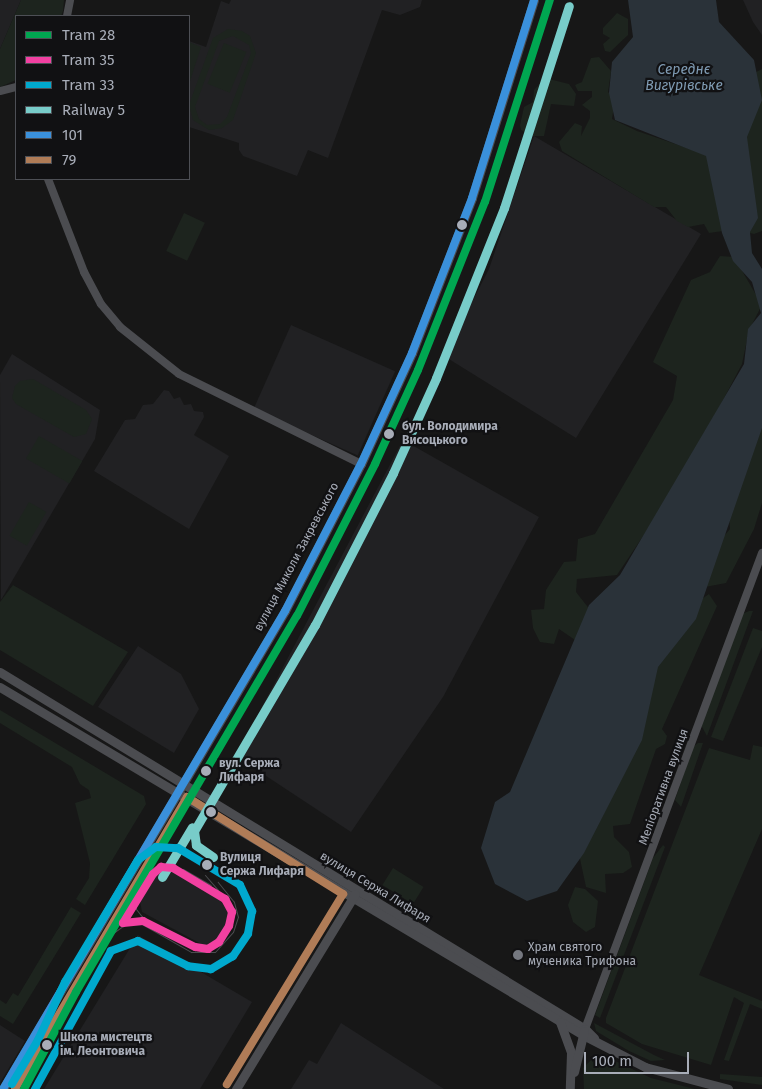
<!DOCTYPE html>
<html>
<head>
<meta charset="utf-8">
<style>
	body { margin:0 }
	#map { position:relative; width:762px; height:1089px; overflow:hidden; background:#171717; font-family:"Fira Sans",sans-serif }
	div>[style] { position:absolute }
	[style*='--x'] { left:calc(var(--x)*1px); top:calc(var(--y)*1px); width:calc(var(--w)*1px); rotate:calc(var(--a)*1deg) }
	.built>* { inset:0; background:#212123; transform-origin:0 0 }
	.green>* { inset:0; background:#1d241e; transform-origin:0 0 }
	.water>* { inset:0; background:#2a3239 }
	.minor>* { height:8px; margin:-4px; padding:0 4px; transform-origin:4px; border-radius:4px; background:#4b4c50 }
	.tertiary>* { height:9px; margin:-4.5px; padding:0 4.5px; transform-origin:4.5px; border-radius:4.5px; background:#4b4c50 }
	.tram>* { height:1px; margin:-0.5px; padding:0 0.5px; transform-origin:0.5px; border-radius:0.5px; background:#4b4c4f }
	.bus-1>* { height:8px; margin:-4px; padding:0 4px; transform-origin:4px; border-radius:4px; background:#3a90db }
	.bus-2>* { height:8px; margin:-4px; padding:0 4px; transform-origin:4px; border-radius:4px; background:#b07c57 }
	.rail-1>* { height:9px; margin:-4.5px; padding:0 4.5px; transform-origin:4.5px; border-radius:4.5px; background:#78ccc9 }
	.tram-1>* { height:8px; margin:-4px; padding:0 4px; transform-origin:4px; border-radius:4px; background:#00a651 }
	.tram-2>* { height:8px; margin:-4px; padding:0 4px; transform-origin:4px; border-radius:4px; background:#f240a1 }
	.tram-3>* { height:8px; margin:-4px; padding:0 4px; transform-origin:4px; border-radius:4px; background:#00a9ce }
	.dots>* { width:14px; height:14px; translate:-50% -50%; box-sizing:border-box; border:2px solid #111113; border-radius:50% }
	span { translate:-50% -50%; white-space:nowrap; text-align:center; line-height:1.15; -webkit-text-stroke:4.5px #111113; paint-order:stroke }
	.stop-label { font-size:12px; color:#a8adb8; font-weight:700 }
	.left { translate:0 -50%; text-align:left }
	.street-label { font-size:12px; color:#a8adb8 }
	.poi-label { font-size:12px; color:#a8adb8 }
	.water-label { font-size:14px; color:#7f9bb3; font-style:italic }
	.legend { position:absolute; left:15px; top:15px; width:175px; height:165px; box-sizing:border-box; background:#111113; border:1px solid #4d4f55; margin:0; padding:6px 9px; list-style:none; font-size:15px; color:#a8adb8 }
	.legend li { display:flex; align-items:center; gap:10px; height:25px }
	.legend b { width:25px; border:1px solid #4d4f55 }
	.scale { position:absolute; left:584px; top:1052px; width:105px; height:22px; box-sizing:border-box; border:2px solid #a8adb8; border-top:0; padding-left:6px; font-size:15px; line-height:18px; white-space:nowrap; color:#a8adb8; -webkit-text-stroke:4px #111113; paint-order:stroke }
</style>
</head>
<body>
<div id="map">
	<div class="built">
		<div style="clip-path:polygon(0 0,21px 0,0 49px)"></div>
		<div style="clip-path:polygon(231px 0,422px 0,420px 7px,400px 15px,382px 10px,328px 158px,308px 150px,297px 176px,243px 156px,239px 150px,239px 143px,189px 127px,189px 41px,206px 47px,221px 1px,229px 4px)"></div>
		<div style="clip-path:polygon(743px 0,762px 0,762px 35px,753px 22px)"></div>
		<div style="clip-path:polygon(534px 136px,701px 234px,576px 438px,444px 356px,489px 269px)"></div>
		<div style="left:291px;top:325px;width:114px;height:92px;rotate:24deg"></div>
		<div style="clip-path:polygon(12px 354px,100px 410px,95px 439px,1px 600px,0 375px)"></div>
		<div style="clip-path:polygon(164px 390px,169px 391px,174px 399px,180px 397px,184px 405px,191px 404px,194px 411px,203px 412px,204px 417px,194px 435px,229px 456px,189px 529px,94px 471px,125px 420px,135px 419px,143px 405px,153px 404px)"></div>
		<div style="clip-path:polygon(403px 440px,539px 517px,443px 697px,351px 832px,236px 756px)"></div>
		<div style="clip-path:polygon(138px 646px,181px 674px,199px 709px,174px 753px,98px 707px)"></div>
		<div style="clip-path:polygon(158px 871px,180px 872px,228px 902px,230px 918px,217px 942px,205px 946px,142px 912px,140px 901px)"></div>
		<div style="clip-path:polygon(138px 935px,252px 1002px,200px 1089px,44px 1089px)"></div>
		<div style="clip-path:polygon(341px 1023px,444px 1089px,291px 1089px,309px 1060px,317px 1064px)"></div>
		<div style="clip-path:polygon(0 1025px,25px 1041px,0 1083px)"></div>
	</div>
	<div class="green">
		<div style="clip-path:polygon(21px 0,64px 0,63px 11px,61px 16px,16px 16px,16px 80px,0 87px,0 49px)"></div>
		<div style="clip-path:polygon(617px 13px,628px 19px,628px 35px,610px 52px,605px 51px,603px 44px,610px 38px,603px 34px,603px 28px)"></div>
		<div style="clip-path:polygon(evenodd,228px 29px,242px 31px,250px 36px,256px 53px,233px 120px,222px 128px,209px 130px,193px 120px,189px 105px,213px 38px,228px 29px,233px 36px,249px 45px,251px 53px,227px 117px,220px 124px,207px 125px,199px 119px,195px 107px,219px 41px,233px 36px)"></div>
		<div style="clip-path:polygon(189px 42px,201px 47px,189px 84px)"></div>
		<div style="left:224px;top:43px;width:24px;height:44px;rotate:22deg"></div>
		<div style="clip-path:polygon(599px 57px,611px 71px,608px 92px,615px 99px,612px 119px,637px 131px,708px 155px,723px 231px,709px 233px,704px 224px,688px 227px,677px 221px,666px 207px,654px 207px,562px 151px,559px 142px,575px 123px,582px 126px,581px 136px,590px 118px,590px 111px,582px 105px,592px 97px,592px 91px,578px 91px,575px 85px,582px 82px,591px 58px)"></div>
		<div style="clip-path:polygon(762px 69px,762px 231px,754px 234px,746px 232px,741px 117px,759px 95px,759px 85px,751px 88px,748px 76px)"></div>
		<div style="clip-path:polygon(545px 78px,569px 84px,576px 94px,574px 106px,551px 104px,544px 136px,533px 136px,521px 130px,520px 125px,524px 107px,533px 102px,534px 90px)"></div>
		<div style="left:184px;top:213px;width:23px;height:42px;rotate:25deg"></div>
		<div style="clip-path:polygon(720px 256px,734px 257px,762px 305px,749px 330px,742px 364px,682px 478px,617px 575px,577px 579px,576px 592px,591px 611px,578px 642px,559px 629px,554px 644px,540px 642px,533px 628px,531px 610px,544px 609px,546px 590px,564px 562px,576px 561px,578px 539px,595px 534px,673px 400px,677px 376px,653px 362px,691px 280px,710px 272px)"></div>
		<div style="clip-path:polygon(33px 379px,86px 410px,92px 419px,86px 434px,74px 437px,16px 404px,12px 398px,15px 386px,20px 381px)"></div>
		<div style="clip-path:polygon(762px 387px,762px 503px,754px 529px,726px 583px,705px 587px,702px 562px,730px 529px,728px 498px)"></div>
		<div style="left:39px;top:436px;width:50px;height:26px;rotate:30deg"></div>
		<div style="left:29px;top:502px;width:20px;height:39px;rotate:30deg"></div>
		<div style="clip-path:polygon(13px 585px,128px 652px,93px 706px,0 650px,0 602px)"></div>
		<div style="clip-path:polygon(709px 594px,717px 606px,662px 729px,667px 736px,665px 744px,656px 749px,630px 824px,613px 826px,614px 837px,629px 852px,632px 867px,623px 873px,605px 874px,606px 893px,586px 887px,579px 854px,656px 655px,690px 607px)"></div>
		<div style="clip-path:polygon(749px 611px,753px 611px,707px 736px,701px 725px,742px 614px)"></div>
		<div style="clip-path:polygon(753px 628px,762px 631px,762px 647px,723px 741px,711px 737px)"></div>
		<div style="clip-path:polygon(0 710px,144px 796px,146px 804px,85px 905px,76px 899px,89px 878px,90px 863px,75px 803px,91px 798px,89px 790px,80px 784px,72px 767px,0 723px)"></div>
		<div style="clip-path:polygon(698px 743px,703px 743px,681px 807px,675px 800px,693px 747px)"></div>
		<div style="clip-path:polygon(753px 745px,762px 747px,762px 829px,699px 975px,762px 1001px,762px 1009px,750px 1004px,729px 1061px,724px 1060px,744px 1003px,734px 997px,711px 1065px,642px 1044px,606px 1023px,606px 1018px,709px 748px,750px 760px)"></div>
		<div style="clip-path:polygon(663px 845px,665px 847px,600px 1018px,595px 1015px,653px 858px)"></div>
		<div style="left:393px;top:868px;width:36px;height:20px;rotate:32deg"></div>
		<div style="clip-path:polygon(575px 887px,585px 889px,598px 901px,595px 927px,586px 932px,573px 922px,568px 905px)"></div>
		<div style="clip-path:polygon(71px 907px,81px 913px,13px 1024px,0 1016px,0 1000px,6px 1004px,13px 993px,18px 996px)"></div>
		<div style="clip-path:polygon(594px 1023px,654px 1055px,665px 1060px,651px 1061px,629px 1051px,596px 1031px)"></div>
		<div style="clip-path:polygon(607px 1057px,651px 1078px,695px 1089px,584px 1089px,583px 1068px,593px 1058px)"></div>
		<div style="clip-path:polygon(720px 1074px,762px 1077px,762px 1085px,720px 1079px)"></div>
	</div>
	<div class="water">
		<div style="clip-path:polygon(628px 0,716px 0,719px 22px,754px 60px,762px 100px,747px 137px,758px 218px,750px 232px,752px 253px,762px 269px,762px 428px,696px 619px,658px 667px,642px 740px,584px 853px,557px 891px,527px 901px,495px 884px,481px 848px,495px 802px,510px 792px,589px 605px,620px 575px,744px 364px,748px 329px,761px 313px,752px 282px,733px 261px,722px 233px,706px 156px,615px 120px,609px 93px,612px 62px,633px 37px)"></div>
	</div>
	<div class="minor">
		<div style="--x:67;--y:16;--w:16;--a:-79"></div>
		<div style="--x:0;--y:91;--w:16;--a:-14"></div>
		<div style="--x:48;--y:179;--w:100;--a:68.8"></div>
		<div style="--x:84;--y:272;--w:36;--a:62"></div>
		<div style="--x:101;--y:304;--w:30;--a:50"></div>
		<div style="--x:120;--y:327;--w:75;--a:38.5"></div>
		<div style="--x:179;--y:374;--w:203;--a:26.3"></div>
		<div style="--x:585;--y:1029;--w:508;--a:-69.6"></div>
	</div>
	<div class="tertiary">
		<div style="--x:0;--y:672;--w:685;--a:31.39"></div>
		<div style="--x:585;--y:1029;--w:13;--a:45"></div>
		<div style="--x:0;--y:687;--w:679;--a:30.83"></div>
		<div style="--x:583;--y:1035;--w:70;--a:27.3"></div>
		<div style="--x:645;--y:1067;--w:86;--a:14.8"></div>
		<div style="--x:560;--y:1022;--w:33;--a:70"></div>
		<div style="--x:571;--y:1053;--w:36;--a:92"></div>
		<div style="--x:574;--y:1072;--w:42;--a:-76.3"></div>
		<div style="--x:3;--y:1089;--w:555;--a:-59.46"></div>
		<div style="--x:285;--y:611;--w:165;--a:-62.7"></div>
		<div style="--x:361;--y:464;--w:122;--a:-65.3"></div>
		<div style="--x:412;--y:353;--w:166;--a:-68.8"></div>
		<div style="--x:472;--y:198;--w:207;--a:-72.6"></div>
		<div style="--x:236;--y:1089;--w:228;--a:-58.6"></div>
	</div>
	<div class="tram">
		<div style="--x:183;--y:869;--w:32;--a:30"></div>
		<div style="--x:205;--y:875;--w:21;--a:49"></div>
		<div style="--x:134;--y:886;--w:23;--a:85"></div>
		<div style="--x:136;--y:909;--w:11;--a:52"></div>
		<div style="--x:143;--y:918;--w:11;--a:34"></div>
		<div style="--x:109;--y:936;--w:19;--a:-36"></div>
		<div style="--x:124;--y:925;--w:16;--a:-7"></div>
		<div style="--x:140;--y:923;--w:59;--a:29.6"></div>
		<div style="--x:191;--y:952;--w:24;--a:0"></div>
		<div style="--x:215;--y:952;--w:27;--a:-48"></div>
		<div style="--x:233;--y:932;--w:16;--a:-72"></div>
		<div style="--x:238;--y:917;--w:16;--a:-105"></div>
		<div style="--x:234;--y:902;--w:26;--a:-129"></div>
	</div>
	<div class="bus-1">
		<div style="--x:3;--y:1089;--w:555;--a:-59.46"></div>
		<div style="--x:285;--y:611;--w:165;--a:-62.7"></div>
		<div style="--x:361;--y:464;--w:122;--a:-65.3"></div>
		<div style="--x:412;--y:353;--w:166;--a:-68.8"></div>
		<div style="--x:472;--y:198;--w:207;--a:-72.6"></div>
	</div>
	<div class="bus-2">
		<div style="--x:15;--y:1089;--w:339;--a:-59.5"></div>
		<div style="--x:187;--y:797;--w:184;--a:31.9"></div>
		<div style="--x:343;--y:894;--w:223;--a:121.4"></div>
	</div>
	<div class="rail-1">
		<div style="--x:213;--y:857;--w:21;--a:-145"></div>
		<div style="--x:196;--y:845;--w:14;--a:-98"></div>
		<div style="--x:194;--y:831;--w:239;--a:-59.6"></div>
		<div style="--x:315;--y:625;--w:171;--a:-62.8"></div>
		<div style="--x:393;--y:473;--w:104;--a:-65.6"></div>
		<div style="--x:436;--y:378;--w:183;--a:-68.2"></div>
		<div style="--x:504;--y:208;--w:212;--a:-72.2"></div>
		<div style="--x:162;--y:877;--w:58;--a:-59"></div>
	</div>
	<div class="tram-1">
		<div style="--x:24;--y:1089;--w:110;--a:-61.8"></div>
		<div style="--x:76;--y:992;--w:436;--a:-59.6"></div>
		<div style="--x:297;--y:616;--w:171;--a:-62.8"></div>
		<div style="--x:375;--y:464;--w:103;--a:-65.4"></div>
		<div style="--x:418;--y:370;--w:181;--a:-68.3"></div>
		<div style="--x:485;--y:202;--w:212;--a:-72.2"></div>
	</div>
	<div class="tram-2">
		<div style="--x:161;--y:867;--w:12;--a:5"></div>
		<div style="--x:173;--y:868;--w:61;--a:30.8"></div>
		<div style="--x:225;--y:899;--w:15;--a:62"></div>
		<div style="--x:232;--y:912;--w:14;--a:102"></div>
		<div style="--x:229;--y:926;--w:19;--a:122"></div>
		<div style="--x:219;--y:942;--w:13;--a:148"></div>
		<div style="--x:208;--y:949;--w:13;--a:-171"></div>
		<div style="--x:195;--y:947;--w:58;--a:-153.4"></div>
		<div style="--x:143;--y:921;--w:20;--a:174"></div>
		<div style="--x:123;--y:923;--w:57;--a:-58.5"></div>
		<div style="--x:153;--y:874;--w:11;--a:-41"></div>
	</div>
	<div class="tram-3">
		<div style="--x:12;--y:1084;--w:51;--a:-59.4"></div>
		<div style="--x:38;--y:1040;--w:64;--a:-65"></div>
		<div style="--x:65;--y:982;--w:142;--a:-59.1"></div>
		<div style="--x:138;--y:860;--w:22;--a:-36"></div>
		<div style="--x:156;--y:847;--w:22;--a:3"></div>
		<div style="--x:178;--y:848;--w:72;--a:30.8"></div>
		<div style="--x:240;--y:885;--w:29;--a:65"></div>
		<div style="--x:252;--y:911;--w:23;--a:100"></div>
		<div style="--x:248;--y:934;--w:27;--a:124"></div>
		<div style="--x:233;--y:956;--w:26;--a:149"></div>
		<div style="--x:211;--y:969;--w:23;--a:-173"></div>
		<div style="--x:188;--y:966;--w:56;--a:-153.4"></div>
		<div style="--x:138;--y:941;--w:29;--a:160"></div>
		<div style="--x:111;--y:951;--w:158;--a:118.8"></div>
	</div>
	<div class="dots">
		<div style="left:462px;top:225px;background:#a8adb8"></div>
		<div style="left:389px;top:434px;background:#a8adb8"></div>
		<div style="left:206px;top:771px;background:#a8adb8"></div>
		<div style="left:211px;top:812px;background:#a8adb8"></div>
		<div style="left:207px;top:865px;background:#a8adb8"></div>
		<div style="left:518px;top:955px;background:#757880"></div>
		<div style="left:47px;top:1045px;background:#a8adb8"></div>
	</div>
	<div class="stop-label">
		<span class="left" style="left:402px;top:434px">бул. Володимира<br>Висоцького</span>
		<span class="left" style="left:219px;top:771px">вул. Сержа<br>Лифаря</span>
		<span class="left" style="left:220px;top:865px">Вулиця<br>Сержа Лифаря</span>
		<span class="left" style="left:60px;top:1045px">Школа мистецтв<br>ім. Леонтовича</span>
	</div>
	<div class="street-label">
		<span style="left:297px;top:557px;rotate:-62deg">вулиця Миколи Закревського</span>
		<span style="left:664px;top:787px;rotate:-70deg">Меліоративна вулиця</span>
		<span style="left:375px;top:888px;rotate:31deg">вулиця Сержа Лифаря</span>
	</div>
	<div class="poi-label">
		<span class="left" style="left:528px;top:955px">Храм святого<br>мученика Трифона</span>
	</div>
	<div class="water-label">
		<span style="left:684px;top:78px">Середнє<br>Вигурівське</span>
	</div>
	<ul class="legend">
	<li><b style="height:6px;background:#00a651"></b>Tram 28</li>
	<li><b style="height:6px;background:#f240a1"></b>Tram 35</li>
	<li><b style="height:6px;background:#00a9ce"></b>Tram 33</li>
	<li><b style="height:6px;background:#78ccc9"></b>Railway 5</li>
	<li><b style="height:6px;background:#3a90db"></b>101</li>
	<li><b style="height:6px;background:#b07c57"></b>79</li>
	</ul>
	<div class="scale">100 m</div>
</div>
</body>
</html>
